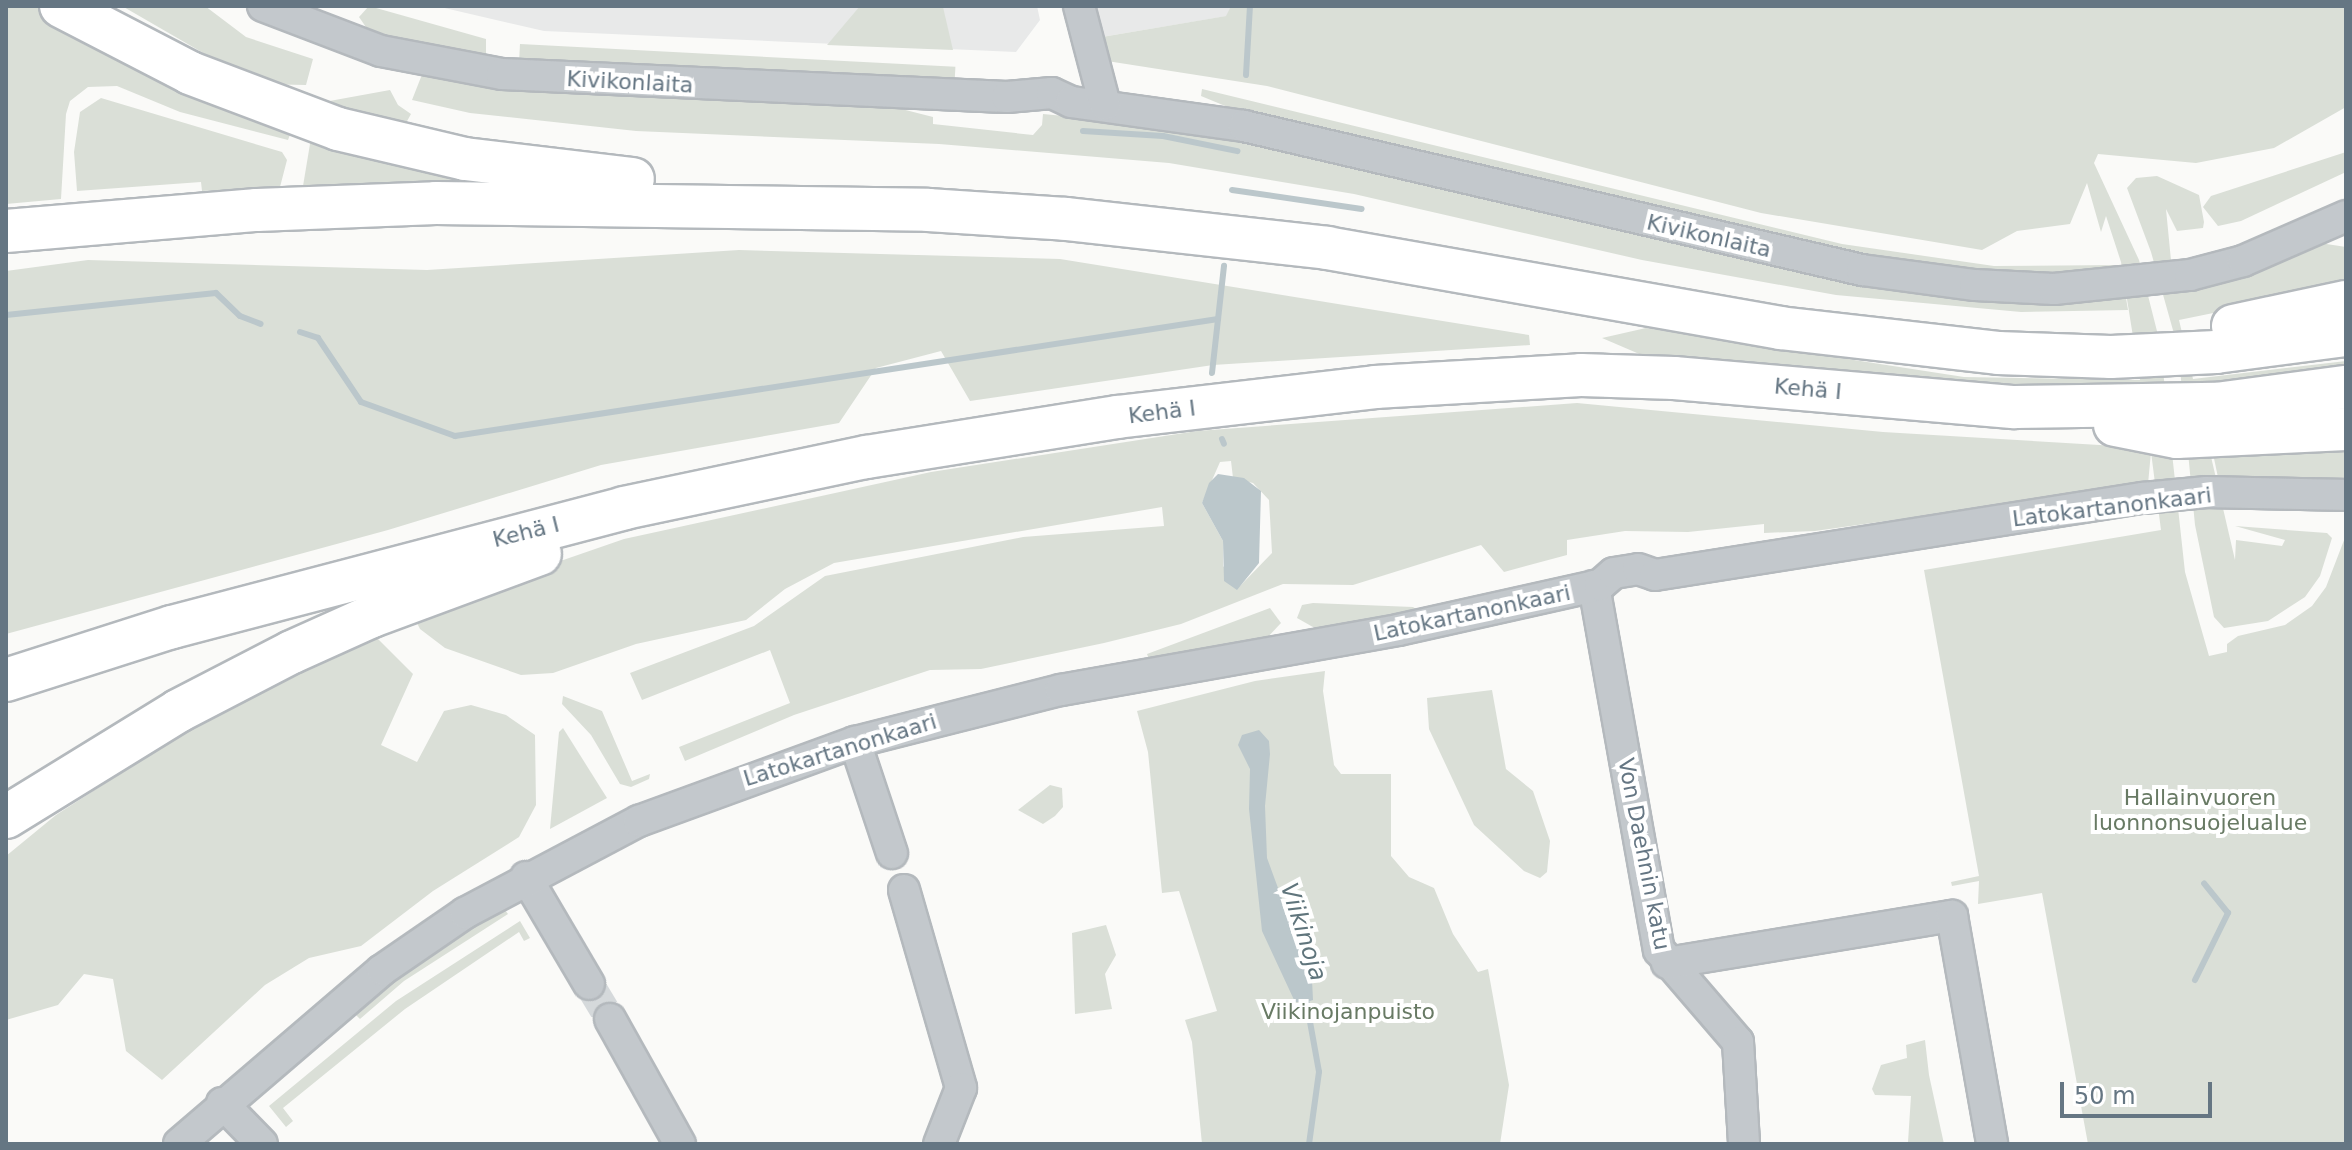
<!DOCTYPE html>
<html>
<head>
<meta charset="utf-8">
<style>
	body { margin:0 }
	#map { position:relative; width:2352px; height:1150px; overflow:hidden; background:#fafaf8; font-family:"DejaVu Sans",sans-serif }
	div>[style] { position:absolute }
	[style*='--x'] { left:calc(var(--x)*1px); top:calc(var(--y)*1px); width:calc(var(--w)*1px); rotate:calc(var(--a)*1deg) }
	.built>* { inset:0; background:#e8e9e9 }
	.green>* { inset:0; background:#dadfd7; transform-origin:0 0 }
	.water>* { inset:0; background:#bbc7cb }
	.stream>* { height:6px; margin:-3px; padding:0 3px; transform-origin:3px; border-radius:3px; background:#bbc7cb }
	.minor-tunnel>* { height:30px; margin-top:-15px; transform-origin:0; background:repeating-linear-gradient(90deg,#d5d9db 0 30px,transparent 0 45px) }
	.roads { filter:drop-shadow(2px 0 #b4b9bd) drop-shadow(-2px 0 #b4b9bd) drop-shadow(0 2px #b4b9bd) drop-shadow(0 -2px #b4b9bd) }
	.minor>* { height:30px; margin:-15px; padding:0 15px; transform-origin:15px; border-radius:15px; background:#c3c8cc }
	.highway>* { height:42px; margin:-21px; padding:0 21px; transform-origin:21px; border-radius:21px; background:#fff }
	span { translate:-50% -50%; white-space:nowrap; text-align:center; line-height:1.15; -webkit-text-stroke:8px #fff; paint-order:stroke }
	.street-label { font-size:22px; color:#657683 }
	.park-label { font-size:22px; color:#687a64 }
	.water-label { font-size:24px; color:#60757c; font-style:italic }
	.frame { position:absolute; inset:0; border:8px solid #657683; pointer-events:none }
	.scale { position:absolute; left:2060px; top:1082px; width:152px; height:36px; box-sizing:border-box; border:4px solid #657683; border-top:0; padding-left:10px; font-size:24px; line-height:28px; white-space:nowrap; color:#657683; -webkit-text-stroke:6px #fff; paint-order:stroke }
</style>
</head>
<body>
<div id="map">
	<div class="built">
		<div style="clip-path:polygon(436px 6px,1037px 6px,1040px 20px,1016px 52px,544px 31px)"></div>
		<div style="clip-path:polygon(1094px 6px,1231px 6px,1227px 16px,1102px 37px)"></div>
	</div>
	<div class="green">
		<div style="clip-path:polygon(6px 6px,42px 6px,294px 124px,288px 140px,180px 112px,117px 86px,88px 87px,70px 101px,66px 114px,61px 199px,6px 204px)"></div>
		<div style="clip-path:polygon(122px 6px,205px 6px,246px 37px,313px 59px,306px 85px,257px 84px)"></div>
		<div style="clip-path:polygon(369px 6px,486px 39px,486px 58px,370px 33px,359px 17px)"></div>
		<div style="clip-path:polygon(860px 6px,943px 7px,953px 50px,827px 45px)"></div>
		<div style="clip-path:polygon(evenodd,1231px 6px,2346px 6px,2346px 107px,2274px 148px,2196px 163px,2098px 154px,2094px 163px,2139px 260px,2160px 343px,2185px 572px,2209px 656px,2227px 652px,2227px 644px,2238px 636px,2285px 625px,2312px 606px,2326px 587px,2346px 535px,2346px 1144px,2088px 1144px,2042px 893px,1978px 904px,1979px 881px,1952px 886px,1951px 882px,1979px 876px,1924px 570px,2161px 530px,2151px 452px,2148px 484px,1815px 531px,1764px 533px,1764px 524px,1688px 532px,1625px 531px,1567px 540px,1567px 555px,1504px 572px,1481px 545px,1353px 585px,1283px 584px,1181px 624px,1104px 643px,981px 669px,930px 670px,794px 715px,685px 761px,679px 747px,790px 703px,770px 650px,642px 700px,630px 673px,754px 626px,825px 576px,1023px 537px,1164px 526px,1162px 507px,834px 563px,785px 589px,746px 620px,636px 644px,553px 673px,521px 675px,445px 648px,420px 629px,416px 621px,520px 575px,624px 539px,931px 472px,1197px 431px,1577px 403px,1883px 432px,2150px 448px,2103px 395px,1651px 359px,1602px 338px,1646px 328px,1964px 377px,2140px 380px,2121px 262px,2106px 216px,2101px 232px,2087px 183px,2070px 224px,2017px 231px,1982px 250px,1761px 213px,1267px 86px,1107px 61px,1102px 37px,1226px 16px,1231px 6px,1231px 461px,1233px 478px,1253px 483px,1269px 500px,1272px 553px,1240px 586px,1223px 566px,1223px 541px,1202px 503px,1220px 462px,1231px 461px)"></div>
		<div style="left:520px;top:44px;width:436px;height:19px;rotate:3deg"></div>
		<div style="clip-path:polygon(423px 72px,878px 103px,933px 117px,933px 124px,1033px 135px,1042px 125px,1043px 114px,1169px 126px,2016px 301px,2126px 298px,2128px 310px,2021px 312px,1836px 295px,1642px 260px,1354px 194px,1169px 163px,939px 144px,636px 131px,470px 113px,412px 100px)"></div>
		<div style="clip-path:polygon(1202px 89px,1842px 244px,1994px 266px,2120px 265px,2122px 273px,2002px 275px,1815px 247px,1235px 110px,1201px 96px)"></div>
		<div style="clip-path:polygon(390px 90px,398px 105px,411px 114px,406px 123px,386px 123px,324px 102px)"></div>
		<div style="clip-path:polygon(101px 98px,282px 152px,287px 160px,280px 187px,202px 191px,201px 182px,77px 191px,74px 152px,80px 112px)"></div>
		<div style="clip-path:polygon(311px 138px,509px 181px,303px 186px)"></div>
		<div style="clip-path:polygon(2346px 152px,2346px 172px,2241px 221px,2218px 226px,2203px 207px,2211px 196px)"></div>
		<div style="clip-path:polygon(2157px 176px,2199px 195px,2204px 222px,2203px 228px,2177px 231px,2166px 209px,2174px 291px,2320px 243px,2346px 247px,2346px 286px,2179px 320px,2193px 379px,2346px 361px,2346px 375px,2196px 392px,2235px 560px,2236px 540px,2282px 546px,2285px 540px,2235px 526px,2327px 533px,2332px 538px,2320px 576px,2305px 597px,2268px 621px,2224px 628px,2214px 617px,2195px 525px,2178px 348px,2151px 252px,2127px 188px,2136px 178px)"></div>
		<div style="clip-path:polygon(739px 250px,1060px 259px,1529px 335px,1530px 345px,1213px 365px,970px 401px,941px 351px,876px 368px,839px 423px,601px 465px,388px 530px,6px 634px,6px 271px,88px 260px,427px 270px)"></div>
		<div style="clip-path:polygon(2346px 440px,2346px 485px,2219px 482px,2212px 449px)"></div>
		<div style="clip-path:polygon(1313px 603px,1413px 607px,1419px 611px,1320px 631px,1297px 618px,1302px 605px)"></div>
		<div style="clip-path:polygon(1270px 608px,1281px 623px,1265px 640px,1150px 662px,1147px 654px)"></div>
		<div style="clip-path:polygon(373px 634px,413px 674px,381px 745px,417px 762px,444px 711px,471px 705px,506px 715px,535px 735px,536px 805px,519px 837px,433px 891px,361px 946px,309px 958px,265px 985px,162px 1080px,126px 1051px,113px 979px,84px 974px,58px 1005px,6px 1020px,6px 856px,56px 815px,208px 717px)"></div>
		<div style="clip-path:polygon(1325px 671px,1323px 691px,1334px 765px,1341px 774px,1391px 774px,1391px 856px,1409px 877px,1434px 888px,1453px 934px,1478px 972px,1488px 969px,1509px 1085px,1500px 1144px,1202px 1144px,1192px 1042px,1185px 1020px,1217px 1011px,1179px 891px,1162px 893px,1148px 752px,1137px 711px,1255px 681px)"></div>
		<div style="clip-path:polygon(1492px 690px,1506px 769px,1533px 791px,1550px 841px,1547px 872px,1540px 878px,1524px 871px,1474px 825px,1429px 729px,1427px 698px)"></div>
		<div style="clip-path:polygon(563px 696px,602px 711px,632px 781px,650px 774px,649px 779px,631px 787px,620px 784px,591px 735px,562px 704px)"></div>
		<div style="clip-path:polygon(563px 728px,607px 798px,550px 829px,559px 732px)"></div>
		<div style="clip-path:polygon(1050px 785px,1062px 788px,1063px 807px,1055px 816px,1043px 824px,1018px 810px)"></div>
		<div style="clip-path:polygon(502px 906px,508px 914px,404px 981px,360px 1019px,356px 1015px,387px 982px)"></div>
		<div style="clip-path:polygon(520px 921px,530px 938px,524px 941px,519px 932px,405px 1009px,283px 1108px,293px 1121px,286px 1127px,269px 1106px,396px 1001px)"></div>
		<div style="clip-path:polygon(1106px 925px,1116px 955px,1105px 974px,1112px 1009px,1075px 1014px,1072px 933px)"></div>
		<div style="clip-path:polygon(1925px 1040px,1929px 1075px,1944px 1144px,1908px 1142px,1911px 1096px,1875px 1095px,1872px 1089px,1881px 1065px,1907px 1058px,1906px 1045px)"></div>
	</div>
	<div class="water">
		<div style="clip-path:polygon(1218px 474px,1244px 478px,1261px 491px,1259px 563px,1237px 590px,1224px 581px,1223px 541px,1202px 503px,1209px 483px)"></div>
		<div style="clip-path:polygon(1259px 730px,1269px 741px,1270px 754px,1265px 806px,1267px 858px,1295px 934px,1311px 959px,1313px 1000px,1307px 1002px,1295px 1002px,1262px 931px,1249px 809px,1250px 769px,1238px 745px,1242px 735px)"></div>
	</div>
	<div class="stream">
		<div style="--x:1246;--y:75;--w:69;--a:-86.7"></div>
		<div style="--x:1083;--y:131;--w:80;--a:3.6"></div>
		<div style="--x:1163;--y:136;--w:76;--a:11.5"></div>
		<div style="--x:1232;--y:190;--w:131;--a:8.3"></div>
		<div style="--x:6;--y:315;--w:211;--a:-6"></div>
		<div style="--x:216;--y:293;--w:33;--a:44"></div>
		<div style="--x:240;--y:316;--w:22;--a:21"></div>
		<div style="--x:300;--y:332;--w:19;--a:18"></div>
		<div style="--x:318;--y:338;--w:77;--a:56.1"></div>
		<div style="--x:361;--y:402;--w:100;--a:19.9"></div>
		<div style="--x:455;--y:436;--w:772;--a:-8.72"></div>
		<div style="--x:1212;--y:373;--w:108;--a:-83.6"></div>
		<div style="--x:1222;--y:439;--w:5;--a:68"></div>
		<div style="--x:2195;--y:980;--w:75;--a:-63.8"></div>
		<div style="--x:2228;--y:913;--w:38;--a:-129"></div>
		<div style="--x:1305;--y:994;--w:79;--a:79.8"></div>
		<div style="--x:1319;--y:1072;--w:73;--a:97.9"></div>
	</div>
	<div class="minor-tunnel">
		<div style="--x:589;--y:984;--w:41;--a:59"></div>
	</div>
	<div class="roads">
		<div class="minor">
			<div style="--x:263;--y:6;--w:126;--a:20.9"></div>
			<div style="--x:381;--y:51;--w:123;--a:10.8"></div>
			<div style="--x:502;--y:74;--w:506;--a:2.61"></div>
			<div style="--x:1007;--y:97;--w:45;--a:-5.1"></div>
			<div style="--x:1052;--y:93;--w:21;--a:25"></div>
			<div style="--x:1071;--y:102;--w:175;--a:7.9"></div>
			<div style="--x:1244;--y:126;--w:635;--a:13.12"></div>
			<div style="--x:1862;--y:270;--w:114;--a:7.6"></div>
			<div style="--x:1975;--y:285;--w:79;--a:2.9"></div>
			<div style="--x:2054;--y:289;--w:137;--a:-5.9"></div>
			<div style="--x:2190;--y:275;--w:55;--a:-14.8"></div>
			<div style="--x:2243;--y:261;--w:112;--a:-23.6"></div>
			<div style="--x:1079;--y:6;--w:102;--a:75.3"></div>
			<div style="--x:1594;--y:586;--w:370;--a:79.9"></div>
			<div style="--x:1659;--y:950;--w:121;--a:49.3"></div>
			<div style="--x:1738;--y:1042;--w:102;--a:86.6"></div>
			<div style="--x:855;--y:742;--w:117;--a:71.6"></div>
			<div style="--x:526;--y:877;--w:124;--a:59.5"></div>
			<div style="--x:904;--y:890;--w:206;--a:73.9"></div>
			<div style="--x:961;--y:1088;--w:60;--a:111.4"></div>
			<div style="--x:1667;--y:963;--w:289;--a:-9.4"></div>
			<div style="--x:1952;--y:916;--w:231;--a:80"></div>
			<div style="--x:610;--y:1019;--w:143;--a:60.8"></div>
			<div style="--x:222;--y:1103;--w:57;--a:45.7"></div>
			<div style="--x:179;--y:1144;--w:267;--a:-40.6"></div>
			<div style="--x:382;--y:970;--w:101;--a:-34.5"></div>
			<div style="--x:465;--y:913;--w:197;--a:-27.9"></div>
			<div style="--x:639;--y:821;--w:230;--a:-20.1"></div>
			<div style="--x:855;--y:742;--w:212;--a:-14.2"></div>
			<div style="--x:1061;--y:690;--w:342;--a:-10.1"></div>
			<div style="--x:1398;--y:630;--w:207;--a:-12.6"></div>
			<div style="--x:1600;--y:585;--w:18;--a:-41"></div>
			<div style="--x:1614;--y:573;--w:24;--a:-9"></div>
			<div style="--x:1638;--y:569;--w:18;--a:19"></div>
			<div style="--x:1655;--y:575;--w:494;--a:-9"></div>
			<div style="--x:2143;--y:498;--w:64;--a:-5.4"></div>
			<div style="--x:2207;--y:492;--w:139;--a:1.2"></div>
		</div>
		<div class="highway">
			<div style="--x:61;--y:6;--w:145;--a:27.4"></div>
			<div style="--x:190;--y:73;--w:158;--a:20.7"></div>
			<div style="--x:338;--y:129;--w:130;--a:13.3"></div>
			<div style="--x:465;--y:159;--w:169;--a:6.8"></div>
			<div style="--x:6;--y:231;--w:252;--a:-4.8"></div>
			<div style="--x:257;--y:210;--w:179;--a:-2.2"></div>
			<div style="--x:436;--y:203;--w:492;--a:0.8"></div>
			<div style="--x:928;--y:210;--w:138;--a:3.7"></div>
			<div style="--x:1066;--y:219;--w:263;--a:6.3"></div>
			<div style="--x:1327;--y:248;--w:460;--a:10"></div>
			<div style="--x:1780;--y:328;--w:219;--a:6.5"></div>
			<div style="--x:1998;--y:353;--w:113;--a:2"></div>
			<div style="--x:2111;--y:357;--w:105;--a:-2.7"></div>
			<div style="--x:2216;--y:352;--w:131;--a:-7.5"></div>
			<div style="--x:2233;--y:326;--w:116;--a:-12"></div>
			<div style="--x:2115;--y:425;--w:63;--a:11"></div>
			<div style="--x:2177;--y:437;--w:169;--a:-2.7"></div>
			<div style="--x:6;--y:680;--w:174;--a:-17.7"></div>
			<div style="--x:172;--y:627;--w:467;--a:-14.7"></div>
			<div style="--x:624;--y:508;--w:248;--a:-11.9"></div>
			<div style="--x:867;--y:457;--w:253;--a:-9.1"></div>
			<div style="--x:1117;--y:417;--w:260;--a:-6.6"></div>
			<div style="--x:1375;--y:387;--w:206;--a:-3.3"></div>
			<div style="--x:1581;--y:375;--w:93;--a:1.8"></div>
			<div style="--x:1674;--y:378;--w:342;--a:4.9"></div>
			<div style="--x:2015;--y:407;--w:201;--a:-0.9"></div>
			<div style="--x:2216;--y:404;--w:131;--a:-7.5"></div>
			<div style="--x:6;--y:817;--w:202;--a:-31.6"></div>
			<div style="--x:178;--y:711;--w:128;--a:-27.4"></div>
			<div style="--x:292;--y:652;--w:88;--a:-24.2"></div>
			<div style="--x:372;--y:616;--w:179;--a:-20.3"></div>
		</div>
	</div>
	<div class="street-label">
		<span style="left:630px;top:82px;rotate:3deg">Kivikonlaita</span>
		<span style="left:1709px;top:236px;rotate:13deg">Kivikonlaita</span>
		<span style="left:1808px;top:389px;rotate:5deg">Kehä I</span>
		<span style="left:1162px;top:412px;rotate:-7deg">Kehä I</span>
		<span style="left:2112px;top:507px;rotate:-7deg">Latokartanonkaari</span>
		<span style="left:526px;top:532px;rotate:-14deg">Kehä I</span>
		<span style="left:1472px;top:613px;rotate:-12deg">Latokartanonkaari</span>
		<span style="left:840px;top:750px;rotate:-17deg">Latokartanonkaari</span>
		<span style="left:1644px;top:854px;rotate:79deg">Von Daehnin katu</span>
	</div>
	<div class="park-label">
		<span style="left:2200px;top:810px">Hallainvuoren<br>luonnonsuojelualue</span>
		<span style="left:1348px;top:1012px">Viikinojanpuisto</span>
	</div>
	<div class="water-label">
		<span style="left:1303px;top:932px;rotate:72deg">Viikinoja</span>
	</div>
	<div class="frame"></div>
	<div class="scale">50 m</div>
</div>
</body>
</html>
